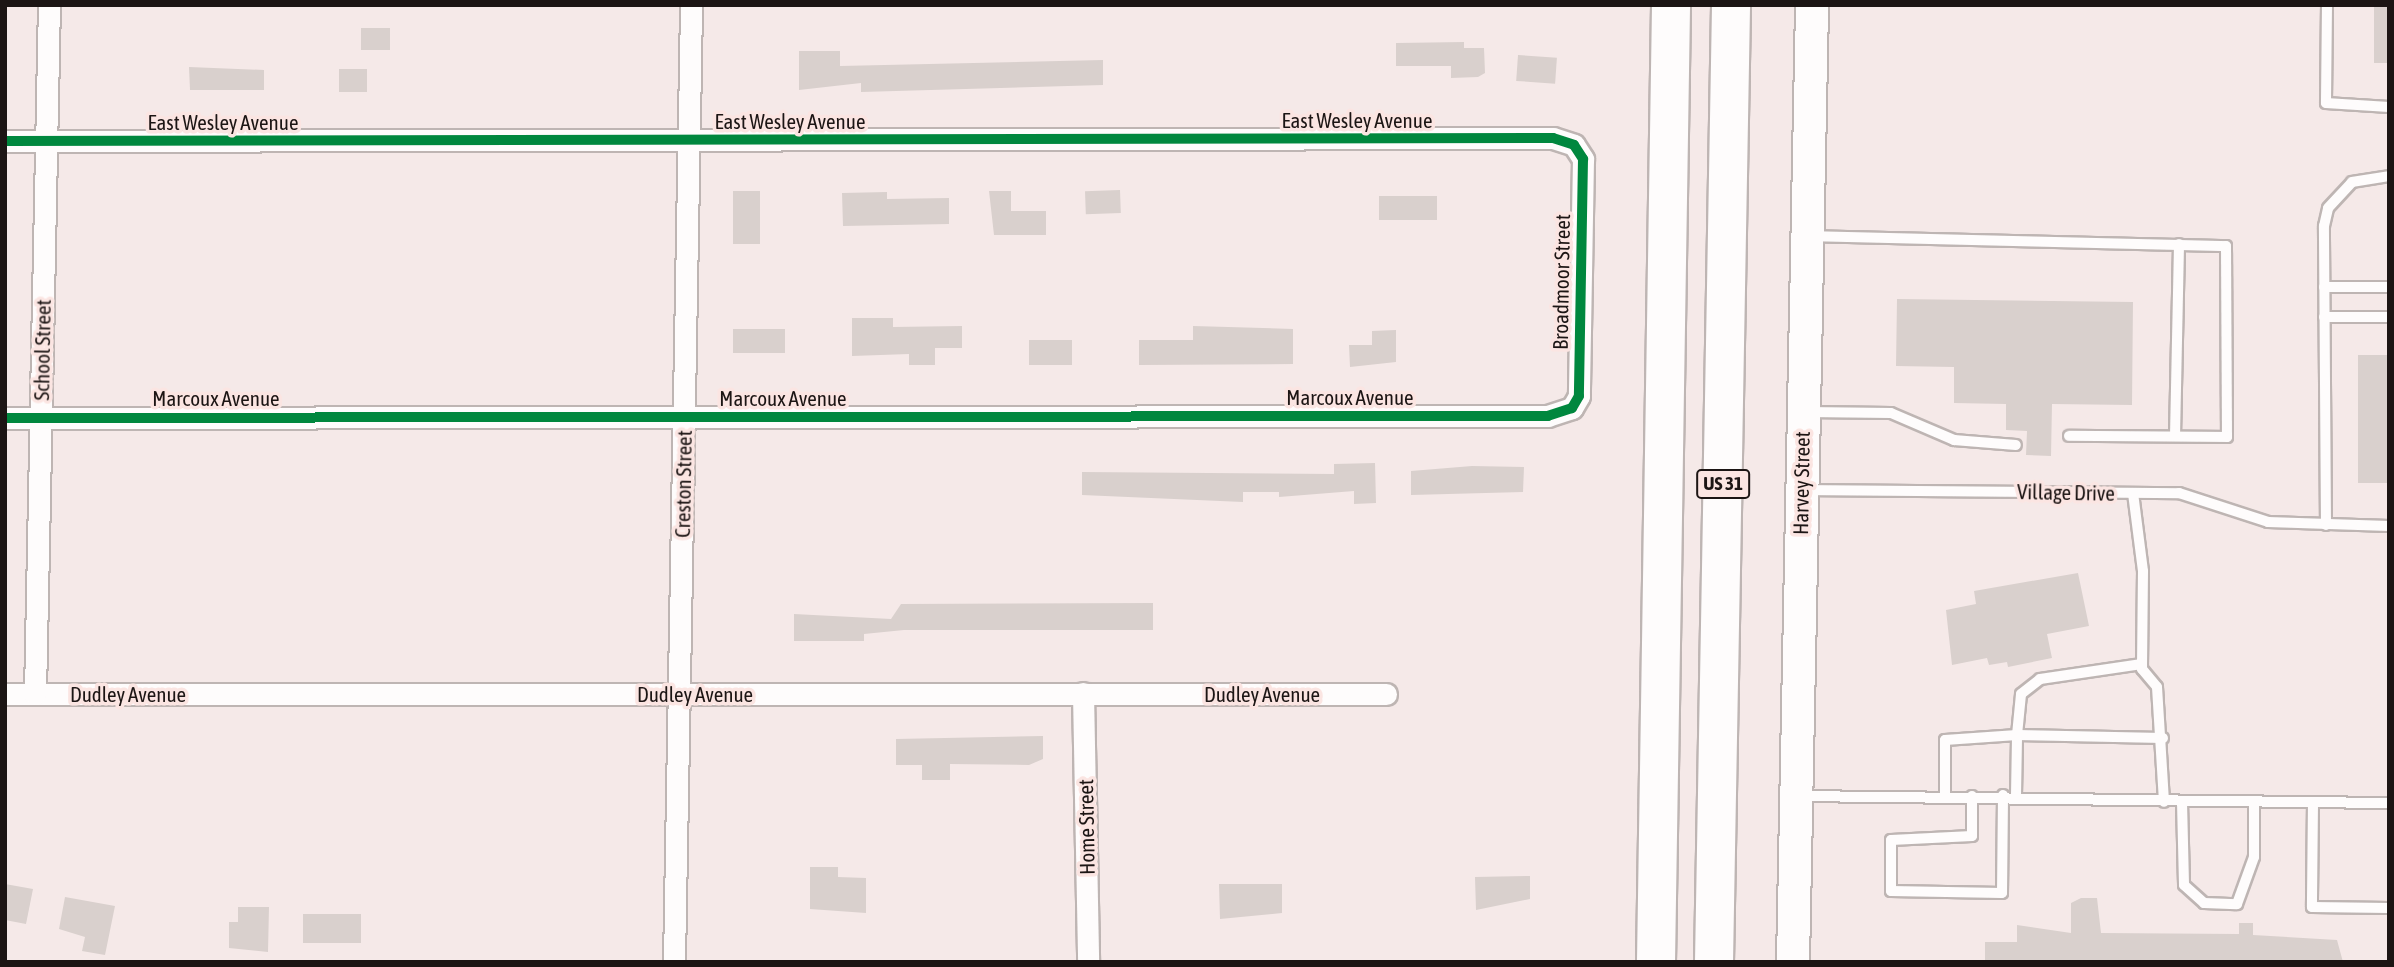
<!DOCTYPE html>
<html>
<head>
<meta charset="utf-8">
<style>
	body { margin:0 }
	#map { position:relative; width:2394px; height:967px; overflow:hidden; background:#f5e9e8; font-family:"Asap Condensed",sans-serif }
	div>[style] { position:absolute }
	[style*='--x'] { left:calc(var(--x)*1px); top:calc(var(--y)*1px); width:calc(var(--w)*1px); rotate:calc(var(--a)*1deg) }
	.building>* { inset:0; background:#d9d0cd; transform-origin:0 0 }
	.roads { filter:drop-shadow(2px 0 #beb5b3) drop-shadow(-2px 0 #beb5b3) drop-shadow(0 2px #beb5b3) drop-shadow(0 -2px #beb5b3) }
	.lane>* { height:10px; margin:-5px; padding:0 5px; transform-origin:5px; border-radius:5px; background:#fefcfc }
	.street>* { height:21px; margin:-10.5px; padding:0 10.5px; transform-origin:10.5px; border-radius:10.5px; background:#fefcfc }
	.secondary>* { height:32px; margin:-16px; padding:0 16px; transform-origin:16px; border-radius:16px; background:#fefcfc }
	.highway>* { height:38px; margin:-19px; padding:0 19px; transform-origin:19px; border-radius:19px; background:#fefcfc }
	.cycleway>* { height:10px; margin:-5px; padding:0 5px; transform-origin:5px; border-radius:5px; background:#00873e }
	span { translate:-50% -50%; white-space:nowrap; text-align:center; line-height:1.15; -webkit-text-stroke:7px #fbe5e2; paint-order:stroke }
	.shield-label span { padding:2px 5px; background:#fbe5e2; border:2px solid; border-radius:5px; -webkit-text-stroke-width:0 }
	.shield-label { font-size:19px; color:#1c1514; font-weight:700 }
	.street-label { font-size:21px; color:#1c1514 }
	.frame { position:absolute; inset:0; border:7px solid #1c1514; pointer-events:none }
</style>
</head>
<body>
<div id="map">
	<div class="building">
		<div style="left:2374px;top:5px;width:15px;height:58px"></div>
		<div style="left:390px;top:28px;width:22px;height:29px;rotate:90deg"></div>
		<div style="clip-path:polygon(1464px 42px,1464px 48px,1484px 48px,1485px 73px,1478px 77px,1451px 78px,1451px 66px,1396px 66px,1396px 43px)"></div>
		<div style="clip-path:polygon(799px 51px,840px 51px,840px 66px,1103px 60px,1103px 85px,861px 92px,861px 83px,799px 90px)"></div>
		<div style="left:1518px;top:55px;width:39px;height:26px;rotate:4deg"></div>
		<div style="clip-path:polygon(189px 67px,264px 70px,264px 90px,190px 90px)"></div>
		<div style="left:339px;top:69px;width:28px;height:23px"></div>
		<div style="left:1120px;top:190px;width:23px;height:35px;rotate:88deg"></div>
		<div style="left:733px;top:191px;width:27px;height:53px"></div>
		<div style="clip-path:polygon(989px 191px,1011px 191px,1011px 211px,1046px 211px,1046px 235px,994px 235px)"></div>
		<div style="clip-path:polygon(887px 192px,887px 199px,949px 198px,949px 224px,843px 226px,842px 193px)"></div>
		<div style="left:1379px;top:196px;width:58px;height:24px"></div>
		<div style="clip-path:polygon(1897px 299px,2133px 302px,2132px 405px,2052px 404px,2051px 456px,2026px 455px,2027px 431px,2006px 430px,2006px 404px,1954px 403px,1954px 367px,1896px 366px)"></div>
		<div style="clip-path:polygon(852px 318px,893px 318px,893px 327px,962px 326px,962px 348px,935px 348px,935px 365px,909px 365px,909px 354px,852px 356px)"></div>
		<div style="clip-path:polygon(1193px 326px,1293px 329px,1293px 364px,1139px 365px,1139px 340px,1193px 340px)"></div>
		<div style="left:733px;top:329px;width:52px;height:24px"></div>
		<div style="clip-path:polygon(1396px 330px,1396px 362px,1350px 367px,1349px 345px,1372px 345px,1372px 331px)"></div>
		<div style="left:1029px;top:340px;width:43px;height:25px"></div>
		<div style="left:2389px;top:355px;width:128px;height:31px;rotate:90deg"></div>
		<div style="clip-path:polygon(1375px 463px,1376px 503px,1354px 504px,1354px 491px,1279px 497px,1279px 492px,1243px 492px,1243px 502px,1082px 495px,1082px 472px,1334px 474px,1334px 464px)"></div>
		<div style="clip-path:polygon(1472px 466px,1524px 467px,1523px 492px,1411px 495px,1411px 471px)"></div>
		<div style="clip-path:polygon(2078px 573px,2089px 626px,2047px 634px,2052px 658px,2008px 667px,2007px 662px,1989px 665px,1987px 658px,1952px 665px,1946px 610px,1976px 604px,1974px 591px)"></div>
		<div style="clip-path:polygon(1153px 603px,1153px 630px,904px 630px,864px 634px,864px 641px,794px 641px,794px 614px,891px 619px,901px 604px)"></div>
		<div style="clip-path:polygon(1043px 736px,1043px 759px,1029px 765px,950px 764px,950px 780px,922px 780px,922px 765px,896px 765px,896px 739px)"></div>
		<div style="clip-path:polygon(810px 867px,838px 867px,838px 877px,866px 878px,866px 913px,810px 909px)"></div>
		<div style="clip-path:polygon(1530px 876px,1530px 899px,1476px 910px,1475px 877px)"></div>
		<div style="clip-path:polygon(5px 884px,33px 889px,26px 924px,5px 920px)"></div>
		<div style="clip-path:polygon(1219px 884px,1282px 884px,1282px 913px,1220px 919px)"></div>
		<div style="clip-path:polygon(65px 897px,115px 906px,105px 955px,82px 951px,85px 937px,59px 929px)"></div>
		<div style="clip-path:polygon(2081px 898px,2097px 898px,2101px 933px,2239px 934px,2239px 923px,2253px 923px,2253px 935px,2337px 940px,2343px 962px,1985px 962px,1985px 942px,2017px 942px,2017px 925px,2071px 933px,2071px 903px)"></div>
		<div style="clip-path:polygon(238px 907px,269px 907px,268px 952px,229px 948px,229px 922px,238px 922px)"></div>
		<div style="left:361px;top:914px;width:29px;height:58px;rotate:90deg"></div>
	</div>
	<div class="roads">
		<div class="lane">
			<div style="--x:2327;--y:5;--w:98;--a:90.6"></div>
			<div style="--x:2326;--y:103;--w:63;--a:3.6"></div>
			<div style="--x:1811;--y:236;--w:415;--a:1.4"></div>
			<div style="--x:2226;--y:246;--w:191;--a:89.7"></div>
			<div style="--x:2227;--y:437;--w:158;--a:-179.6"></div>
			<div style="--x:2324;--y:287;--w:65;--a:0"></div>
			<div style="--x:2324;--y:317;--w:65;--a:0"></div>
			<div style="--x:1806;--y:412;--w:85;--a:0.7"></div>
			<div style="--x:1891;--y:413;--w:69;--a:23.2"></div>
			<div style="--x:1954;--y:440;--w:62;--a:4.6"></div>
			<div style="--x:2175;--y:436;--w:192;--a:-88.8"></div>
			<div style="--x:1804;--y:490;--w:375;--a:0.5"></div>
			<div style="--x:2179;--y:493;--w:94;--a:18"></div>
			<div style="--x:2268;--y:522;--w:121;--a:1.9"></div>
			<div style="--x:2133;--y:493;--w:79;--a:82.7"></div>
			<div style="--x:2143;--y:571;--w:98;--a:90.6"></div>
			<div style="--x:2142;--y:669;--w:23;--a:50"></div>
			<div style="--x:2157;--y:687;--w:115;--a:86.5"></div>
			<div style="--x:2326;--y:525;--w:299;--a:-90.4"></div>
			<div style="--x:2324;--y:226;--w:18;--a:-77"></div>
			<div style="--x:2328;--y:208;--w:35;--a:-47"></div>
			<div style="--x:2352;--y:182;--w:37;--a:-9"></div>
			<div style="--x:2016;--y:795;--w:60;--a:-89"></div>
			<div style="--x:2017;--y:735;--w:146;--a:1.2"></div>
			<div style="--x:1798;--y:796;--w:591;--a:0.68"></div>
			<div style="--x:1945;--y:796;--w:56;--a:-90"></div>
			<div style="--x:1945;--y:740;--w:72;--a:-4"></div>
			<div style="--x:2017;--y:735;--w:41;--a:-84.4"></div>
			<div style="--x:2021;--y:694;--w:24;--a:-38"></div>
			<div style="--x:2040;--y:679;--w:103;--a:-8.4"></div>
			<div style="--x:1972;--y:796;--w:40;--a:90"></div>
			<div style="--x:1972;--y:836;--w:81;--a:177.2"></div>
			<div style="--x:1891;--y:840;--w:51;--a:90"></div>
			<div style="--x:1891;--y:891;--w:111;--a:1"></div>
			<div style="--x:2002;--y:893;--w:98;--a:-89.4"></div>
			<div style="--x:2182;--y:802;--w:83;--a:88.6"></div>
			<div style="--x:2184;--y:885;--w:27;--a:42"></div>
			<div style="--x:2204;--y:903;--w:33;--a:2"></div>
			<div style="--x:2237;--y:904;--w:50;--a:-70.1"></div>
			<div style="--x:2254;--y:857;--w:54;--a:-90"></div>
			<div style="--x:2313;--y:803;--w:104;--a:90.6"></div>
			<div style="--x:2312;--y:907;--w:77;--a:0.7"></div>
		</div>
		<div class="street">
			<div style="--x:5;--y:141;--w:1548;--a:-0.11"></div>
			<div style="--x:1553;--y:138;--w:22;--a:18"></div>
			<div style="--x:1574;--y:145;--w:17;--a:57"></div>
			<div style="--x:1583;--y:159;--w:237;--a:91"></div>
			<div style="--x:1579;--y:396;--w:14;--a:120"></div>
			<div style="--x:1572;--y:408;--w:25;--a:162"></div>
			<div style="--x:1548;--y:416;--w:1543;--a:179.93"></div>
			<div style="--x:1083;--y:693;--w:269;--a:88.9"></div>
			<div style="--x:5;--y:694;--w:1381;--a:0"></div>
			<div style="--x:35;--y:694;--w:689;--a:-88.84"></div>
			<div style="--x:674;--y:962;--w:957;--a:-88.98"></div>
		</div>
		<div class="secondary">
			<div style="--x:1793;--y:962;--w:957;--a:-88.86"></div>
		</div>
		<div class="highway">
			<div style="--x:1656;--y:962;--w:957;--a:-89.1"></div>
			<div style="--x:1714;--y:962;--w:957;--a:-88.98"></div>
		</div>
	</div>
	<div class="cycleway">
		<div style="--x:5;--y:141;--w:1548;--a:-0.11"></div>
		<div style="--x:1553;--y:138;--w:22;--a:18"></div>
		<div style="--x:1574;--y:145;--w:17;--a:57"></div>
		<div style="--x:1583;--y:159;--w:237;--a:91"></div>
		<div style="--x:1579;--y:396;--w:14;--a:120"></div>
		<div style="--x:1572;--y:408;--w:25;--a:162"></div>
		<div style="--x:1548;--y:416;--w:1543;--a:179.93"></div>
	</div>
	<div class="shield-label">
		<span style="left:1723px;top:484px">US 31</span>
	</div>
	<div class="street-label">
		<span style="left:1357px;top:120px">East Wesley Avenue</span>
		<span style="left:790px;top:121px">East Wesley Avenue</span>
		<span style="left:223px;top:122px">East Wesley Avenue</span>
		<span style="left:1561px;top:282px;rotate:-89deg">Broadmoor Street</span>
		<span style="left:42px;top:350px;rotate:-89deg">School Street</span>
		<span style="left:1350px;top:397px">Marcoux Avenue</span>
		<span style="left:216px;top:398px">Marcoux Avenue</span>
		<span style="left:783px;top:398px">Marcoux Avenue</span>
		<span style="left:1801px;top:483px;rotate:-89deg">Harvey Street</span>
		<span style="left:683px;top:484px;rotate:-89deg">Creston Street</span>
		<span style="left:2066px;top:492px;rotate:1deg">Village Drive</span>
		<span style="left:128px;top:694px">Dudley Avenue</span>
		<span style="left:695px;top:694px">Dudley Avenue</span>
		<span style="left:1262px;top:694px">Dudley Avenue</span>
		<span style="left:1086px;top:827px;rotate:-91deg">Home Street</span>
	</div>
	<div class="frame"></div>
</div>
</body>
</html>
